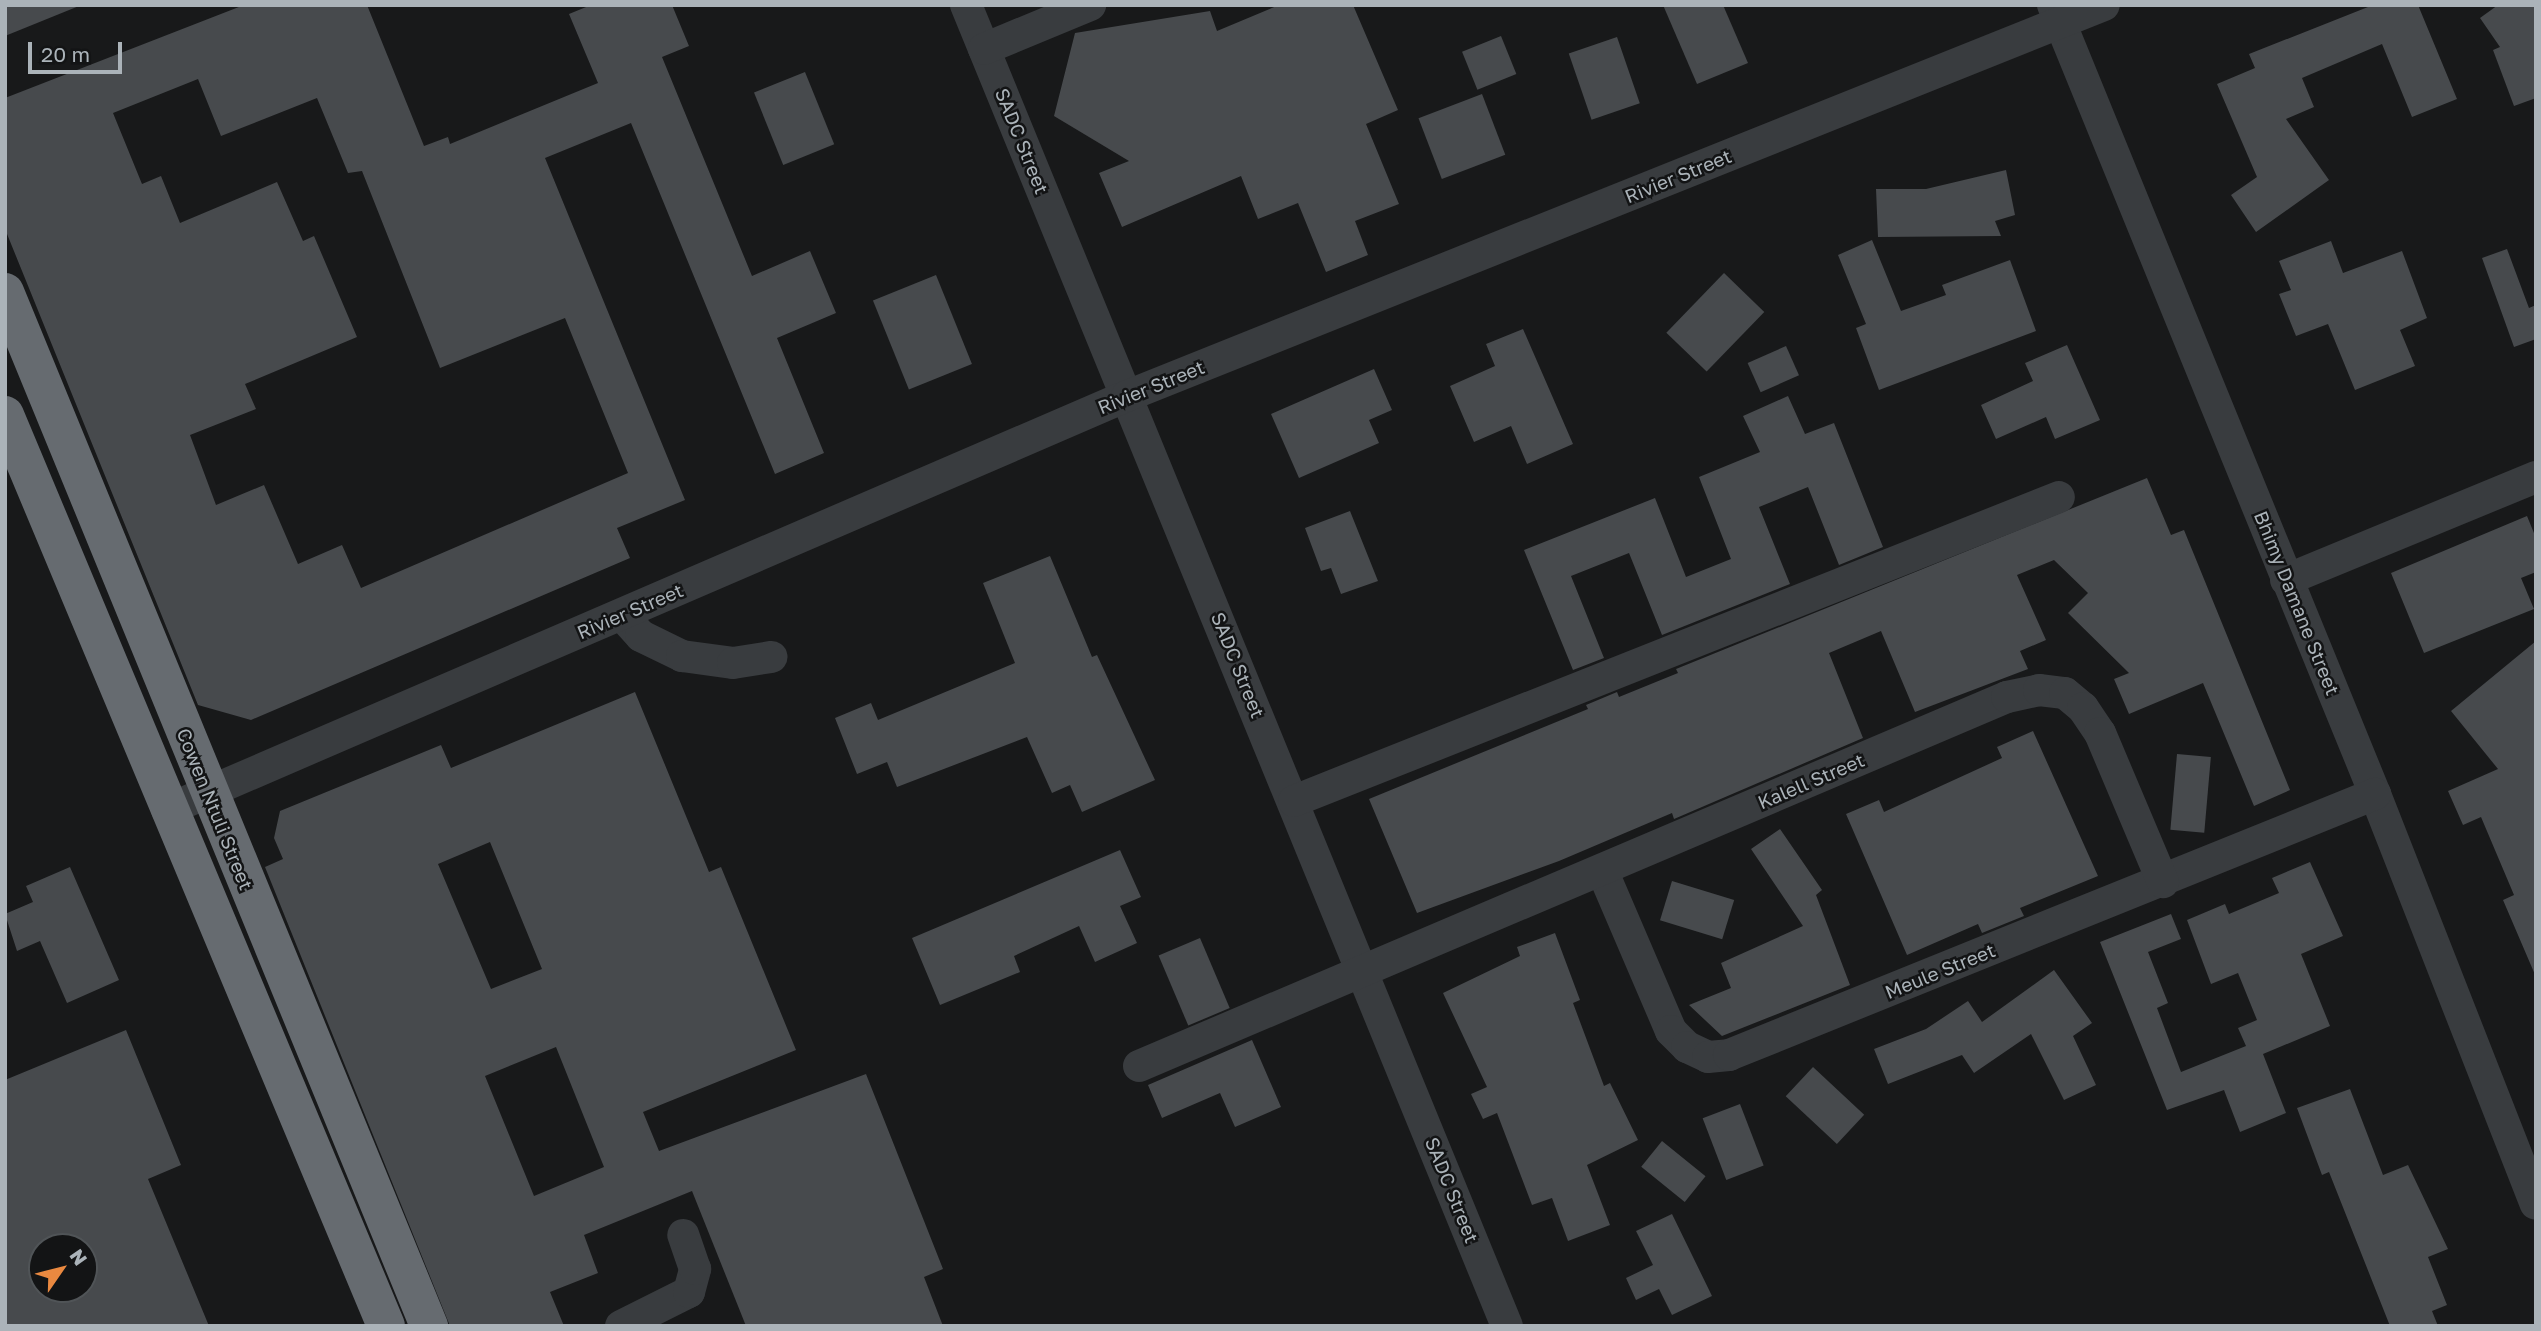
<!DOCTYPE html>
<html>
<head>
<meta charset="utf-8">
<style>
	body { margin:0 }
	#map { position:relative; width:2541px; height:1331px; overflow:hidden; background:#18191a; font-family:"Golos Text",sans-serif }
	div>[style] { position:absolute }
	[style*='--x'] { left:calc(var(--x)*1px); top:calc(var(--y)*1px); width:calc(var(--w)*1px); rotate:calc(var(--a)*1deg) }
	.building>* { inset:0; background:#474a4d; transform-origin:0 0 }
	.minor>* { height:32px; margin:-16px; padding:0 16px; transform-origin:16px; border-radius:16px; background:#393c3f }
	.highway>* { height:38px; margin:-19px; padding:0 19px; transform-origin:19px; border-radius:19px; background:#666b70 }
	span { translate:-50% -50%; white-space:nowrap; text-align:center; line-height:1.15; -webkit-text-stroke:5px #131415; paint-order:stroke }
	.street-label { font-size:19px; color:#abb3b9 }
	.frame { position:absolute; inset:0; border:7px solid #abb3b9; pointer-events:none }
	.north { position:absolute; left:28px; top:1233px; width:70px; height:70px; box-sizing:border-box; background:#131415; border:2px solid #505457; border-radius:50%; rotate:55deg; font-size:19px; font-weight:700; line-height:28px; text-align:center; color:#abb3b9 }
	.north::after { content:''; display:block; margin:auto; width:24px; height:32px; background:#ea8940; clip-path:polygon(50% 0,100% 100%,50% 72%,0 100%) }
	.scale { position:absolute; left:28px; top:42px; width:94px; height:32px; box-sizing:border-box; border:4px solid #abb3b9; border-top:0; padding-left:9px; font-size:21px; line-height:24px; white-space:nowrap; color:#abb3b9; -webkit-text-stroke:5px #131415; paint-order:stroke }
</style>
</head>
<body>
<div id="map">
	<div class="building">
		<div style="clip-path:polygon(5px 5px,79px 5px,79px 6px,5px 36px)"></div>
		<div style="clip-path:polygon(evenodd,244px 5px,367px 5px,424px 146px,448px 137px,450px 144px,598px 83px,569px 14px,591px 5px,672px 5px,689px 46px,662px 57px,752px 276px,810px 251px,836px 313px,777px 338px,824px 453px,775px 474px,631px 123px,545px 158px,685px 500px,617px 528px,630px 558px,251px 720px,198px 705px,5px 229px,5px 98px,244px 5px,198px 79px,221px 136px,317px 98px,348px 173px,362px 171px,440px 368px,565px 318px,628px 473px,361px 588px,342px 545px,298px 564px,264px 485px,216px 505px,190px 435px,256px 409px,245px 384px,357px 337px,314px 236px,303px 241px,277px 182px,180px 223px,161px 176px,142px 184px,113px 113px,198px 79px)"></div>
		<div style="clip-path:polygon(1279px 5px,1353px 5px,1398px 110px,1366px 124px,1399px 204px,1355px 221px,1368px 255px,1326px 272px,1298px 203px,1258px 219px,1241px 176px,1122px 227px,1099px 173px,1129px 161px,1054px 116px,1075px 33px,1210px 11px,1217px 31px)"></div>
		<div style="clip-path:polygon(1663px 5px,1723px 5px,1748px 63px,1697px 84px)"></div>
		<div style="clip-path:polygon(2373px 5px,2418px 5px,2457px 99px,2412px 117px,2382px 44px,2302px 78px,2314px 107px,2286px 119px,2329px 180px,2256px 232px,2231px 195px,2257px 177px,2217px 84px,2255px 68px,2249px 54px)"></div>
		<div style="clip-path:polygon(2498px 5px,2536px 5px,2536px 98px,2514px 106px,2493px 50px,2500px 47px,2480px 18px)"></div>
		<div style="left:1501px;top:36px;width:41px;height:42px;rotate:68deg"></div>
		<div style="left:1617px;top:37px;width:70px;height:51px;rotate:71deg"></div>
		<div style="left:805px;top:72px;width:78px;height:55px;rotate:68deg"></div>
		<div style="left:1482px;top:94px;width:65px;height:68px;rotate:69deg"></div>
		<div style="clip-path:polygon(2006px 170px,2015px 215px,1995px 221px,2001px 236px,1878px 237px,1876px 189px,1926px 189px)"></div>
		<div style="clip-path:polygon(1872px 240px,1901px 311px,1946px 295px,1942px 285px,2010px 260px,2036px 331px,1879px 390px,1856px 328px,1866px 324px,1838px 255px)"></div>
		<div style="clip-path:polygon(2331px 241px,2343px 273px,2402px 251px,2427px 318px,2400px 330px,2415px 366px,2355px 390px,2328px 324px,2296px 336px,2279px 294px,2291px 290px,2279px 261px)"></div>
		<div style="clip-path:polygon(2507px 249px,2529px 308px,2536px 305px,2536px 339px,2514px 347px,2482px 258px)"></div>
		<div style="left:1724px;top:273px;width:56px;height:83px;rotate:44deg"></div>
		<div style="left:936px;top:275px;width:96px;height:68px;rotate:68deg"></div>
		<div style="clip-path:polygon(1523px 329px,1573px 444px,1527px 464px,1511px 426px,1474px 442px,1450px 386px,1495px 366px,1486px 344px)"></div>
		<div style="clip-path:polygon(2067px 345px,2100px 420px,2055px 439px,2046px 417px,1996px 439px,1981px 405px,2033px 381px,2025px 363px)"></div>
		<div style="left:1786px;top:346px;width:32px;height:42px;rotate:66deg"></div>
		<div style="clip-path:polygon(1374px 369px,1392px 410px,1369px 420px,1379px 443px,1299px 478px,1271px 414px)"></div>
		<div style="clip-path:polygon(1788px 396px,1805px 434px,1834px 423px,1883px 547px,1839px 565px,1808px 487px,1759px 507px,1790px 584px,1662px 635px,1629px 553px,1571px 576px,1604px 658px,1573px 670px,1524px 550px,1655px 498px,1686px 577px,1731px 559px,1699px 477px,1760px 452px,1743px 416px)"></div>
		<div style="clip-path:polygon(2147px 478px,2171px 535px,2184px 530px,2290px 790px,2254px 806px,2203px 683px,2129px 714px,2114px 679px,2129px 673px,2068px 613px,2088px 593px,2054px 560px,2017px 575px,2046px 640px,2020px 651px,2028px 669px,1915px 712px,1881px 631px,1829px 653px,1863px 738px,1674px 819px,1672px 813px,1559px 861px,1417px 913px,1369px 799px,1588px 709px,1586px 705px,1617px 692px,1619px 697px,1678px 673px,1676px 669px)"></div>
		<div style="clip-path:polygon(1350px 511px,1378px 581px,1341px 594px,1331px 568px,1321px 571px,1305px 528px)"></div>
		<div style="clip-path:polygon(2527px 516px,2536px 538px,2536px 572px,2521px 578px,2534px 609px,2424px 653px,2391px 573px)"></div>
		<div style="clip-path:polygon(1050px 556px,1092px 657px,1097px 655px,1155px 780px,1082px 812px,1070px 785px,1052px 793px,1027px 737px,897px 787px,887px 762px,857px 774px,835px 718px,871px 703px,878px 720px,1015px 663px,983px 583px)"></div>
		<div style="clip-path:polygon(2536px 641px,2536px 977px,2503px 900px,2514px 895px,2481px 817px,2463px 825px,2448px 791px,2498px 769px,2451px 711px)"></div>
		<div style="clip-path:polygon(evenodd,635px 692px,709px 872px,721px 867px,796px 1050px,643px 1112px,659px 1151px,866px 1074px,943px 1269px,924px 1277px,943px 1326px,746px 1326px,692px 1191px,584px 1235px,598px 1273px,550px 1292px,564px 1326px,450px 1326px,265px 867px,283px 859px,274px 838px,280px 811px,441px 745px,451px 768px,635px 692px,490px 842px,542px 969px,491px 989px,438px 864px,490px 842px,635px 692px,556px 1047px,604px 1167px,534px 1196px,485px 1076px,556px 1047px)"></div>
		<div style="clip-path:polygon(2033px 731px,2098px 876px,2020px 908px,2024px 916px,1982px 933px,1978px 924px,1907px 955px,1846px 814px,1879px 800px,1884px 812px,2002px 758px,1997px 747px)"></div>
		<div style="left:2177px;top:754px;width:34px;height:76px;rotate:5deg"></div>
		<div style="clip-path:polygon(1780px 829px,1822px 890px,1816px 895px,1850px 985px,1722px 1036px,1689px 1005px,1731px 988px,1721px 963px,1803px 926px,1751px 849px)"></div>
		<div style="clip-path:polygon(1120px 850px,1141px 897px,1120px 906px,1137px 943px,1095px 962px,1079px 926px,1014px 956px,1020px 972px,940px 1005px,912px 938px)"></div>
		<div style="clip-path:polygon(2310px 862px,2343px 936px,2301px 954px,2330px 1026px,2263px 1054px,2286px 1113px,2240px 1132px,2224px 1090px,2167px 1110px,2100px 942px,2171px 914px,2181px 939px,2148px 952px,2168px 1003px,2157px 1008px,2181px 1072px,2246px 1046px,2238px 1028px,2257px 1020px,2238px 973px,2211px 984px,2187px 920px,2225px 904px,2229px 914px,2279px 893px,2272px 878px)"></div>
		<div style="clip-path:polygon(70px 867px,119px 980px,67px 1003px,40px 941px,17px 951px,5px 914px,33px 902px,26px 886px)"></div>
		<div style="left:1672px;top:881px;width:65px;height:41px;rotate:17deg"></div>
		<div style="clip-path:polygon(1555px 933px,1580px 1000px,1573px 1003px,1604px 1086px,1610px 1083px,1638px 1140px,1587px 1165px,1610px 1225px,1568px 1241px,1552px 1198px,1532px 1205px,1497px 1113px,1483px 1119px,1471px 1094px,1487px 1087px,1443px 993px,1520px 956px,1517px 947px)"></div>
		<div style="left:1200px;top:938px;width:76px;height:45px;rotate:67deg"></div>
		<div style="clip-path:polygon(2054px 970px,2092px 1023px,2073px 1036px,2096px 1085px,2064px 1100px,2031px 1034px,1974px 1073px,1962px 1055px,1888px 1084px,1874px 1049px,1926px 1029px,1968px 1001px,1982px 1022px)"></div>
		<div style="clip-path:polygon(evenodd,126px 1030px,181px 1165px,148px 1179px,209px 1326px,5px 1326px,5px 1080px,126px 1030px,42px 1247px,84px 1247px,84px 1289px,42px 1289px,42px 1247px)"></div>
		<div style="clip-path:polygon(1252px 1040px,1281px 1107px,1235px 1127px,1220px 1093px,1162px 1118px,1148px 1085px)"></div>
		<div style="left:1813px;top:1067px;width:70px;height:40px;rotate:43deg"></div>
		<div style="clip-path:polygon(2350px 1089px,2383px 1175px,2408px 1165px,2448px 1249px,2428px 1257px,2447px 1305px,2432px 1311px,2438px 1326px,2390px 1326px,2329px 1172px,2322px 1175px,2297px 1108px)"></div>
		<div style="left:1740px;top:1104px;width:66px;height:40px;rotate:69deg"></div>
		<div style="left:1662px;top:1141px;width:56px;height:33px;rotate:39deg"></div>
		<div style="clip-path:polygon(1672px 1214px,1712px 1296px,1672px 1315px,1659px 1289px,1636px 1300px,1626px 1278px,1653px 1265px,1636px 1231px)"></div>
	</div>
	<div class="minor">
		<div style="--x:966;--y:5;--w:1427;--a:67.73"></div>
		<div style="--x:2053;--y:5;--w:852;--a:67.8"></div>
		<div style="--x:2375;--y:794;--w:440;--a:68.6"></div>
		<div style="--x:984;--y:49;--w:115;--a:-22.5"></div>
		<div style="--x:2286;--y:580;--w:270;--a:-22.4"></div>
		<div style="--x:622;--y:615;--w:28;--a:48"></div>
		<div style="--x:641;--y:636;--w:46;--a:26"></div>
		<div style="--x:682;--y:656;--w:51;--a:7.8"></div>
		<div style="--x:733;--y:663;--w:39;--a:-9"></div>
		<div style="--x:1294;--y:801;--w:823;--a:-21.67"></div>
		<div style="--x:167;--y:810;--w:1045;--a:-23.33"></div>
		<div style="--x:1127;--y:396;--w:1052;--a:-21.81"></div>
		<div style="--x:1602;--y:870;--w:175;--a:66.8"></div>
		<div style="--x:1671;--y:1031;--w:23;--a:45"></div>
		<div style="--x:1687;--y:1047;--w:23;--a:25"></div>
		<div style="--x:1708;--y:1057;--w:21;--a:-5"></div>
		<div style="--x:1729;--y:1055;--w:697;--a:-22"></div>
		<div style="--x:1139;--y:1066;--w:943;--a:-23.03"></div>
		<div style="--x:2007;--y:697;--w:33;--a:-12"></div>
		<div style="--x:2039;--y:690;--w:26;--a:7"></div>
		<div style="--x:2065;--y:693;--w:23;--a:40"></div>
		<div style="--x:2083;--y:708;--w:30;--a:56"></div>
		<div style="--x:2100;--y:733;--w:162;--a:67.1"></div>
		<div style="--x:621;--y:1326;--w:76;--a:-26.6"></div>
		<div style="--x:689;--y:1292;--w:24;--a:-75"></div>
		<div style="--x:695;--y:1269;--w:36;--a:-109"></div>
	</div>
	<div class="highway">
		<div style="--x:5;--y:292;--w:1118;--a:67.7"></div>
		<div style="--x:5;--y:415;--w:987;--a:67.3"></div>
	</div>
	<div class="street-label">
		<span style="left:1022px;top:141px;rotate:68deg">SADC Street</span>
		<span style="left:1678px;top:176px;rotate:-22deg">Rivier Street</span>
		<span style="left:1151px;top:387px;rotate:-22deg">Rivier Street</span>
		<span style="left:2297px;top:603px;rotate:68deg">Bhimy Damane Street</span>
		<span style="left:630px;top:611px;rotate:-23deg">Rivier Street</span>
		<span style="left:1238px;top:665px;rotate:68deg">SADC Street</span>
		<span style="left:1811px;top:781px;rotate:-23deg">Kalell Street</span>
		<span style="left:215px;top:809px;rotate:68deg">Cowen Ntuli Street</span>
		<span style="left:1940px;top:971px;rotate:-22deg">Meule Street</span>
		<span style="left:1452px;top:1190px;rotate:68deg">SADC Street</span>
	</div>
	<div class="frame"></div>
	<div class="north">N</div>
	<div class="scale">20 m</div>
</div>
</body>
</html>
